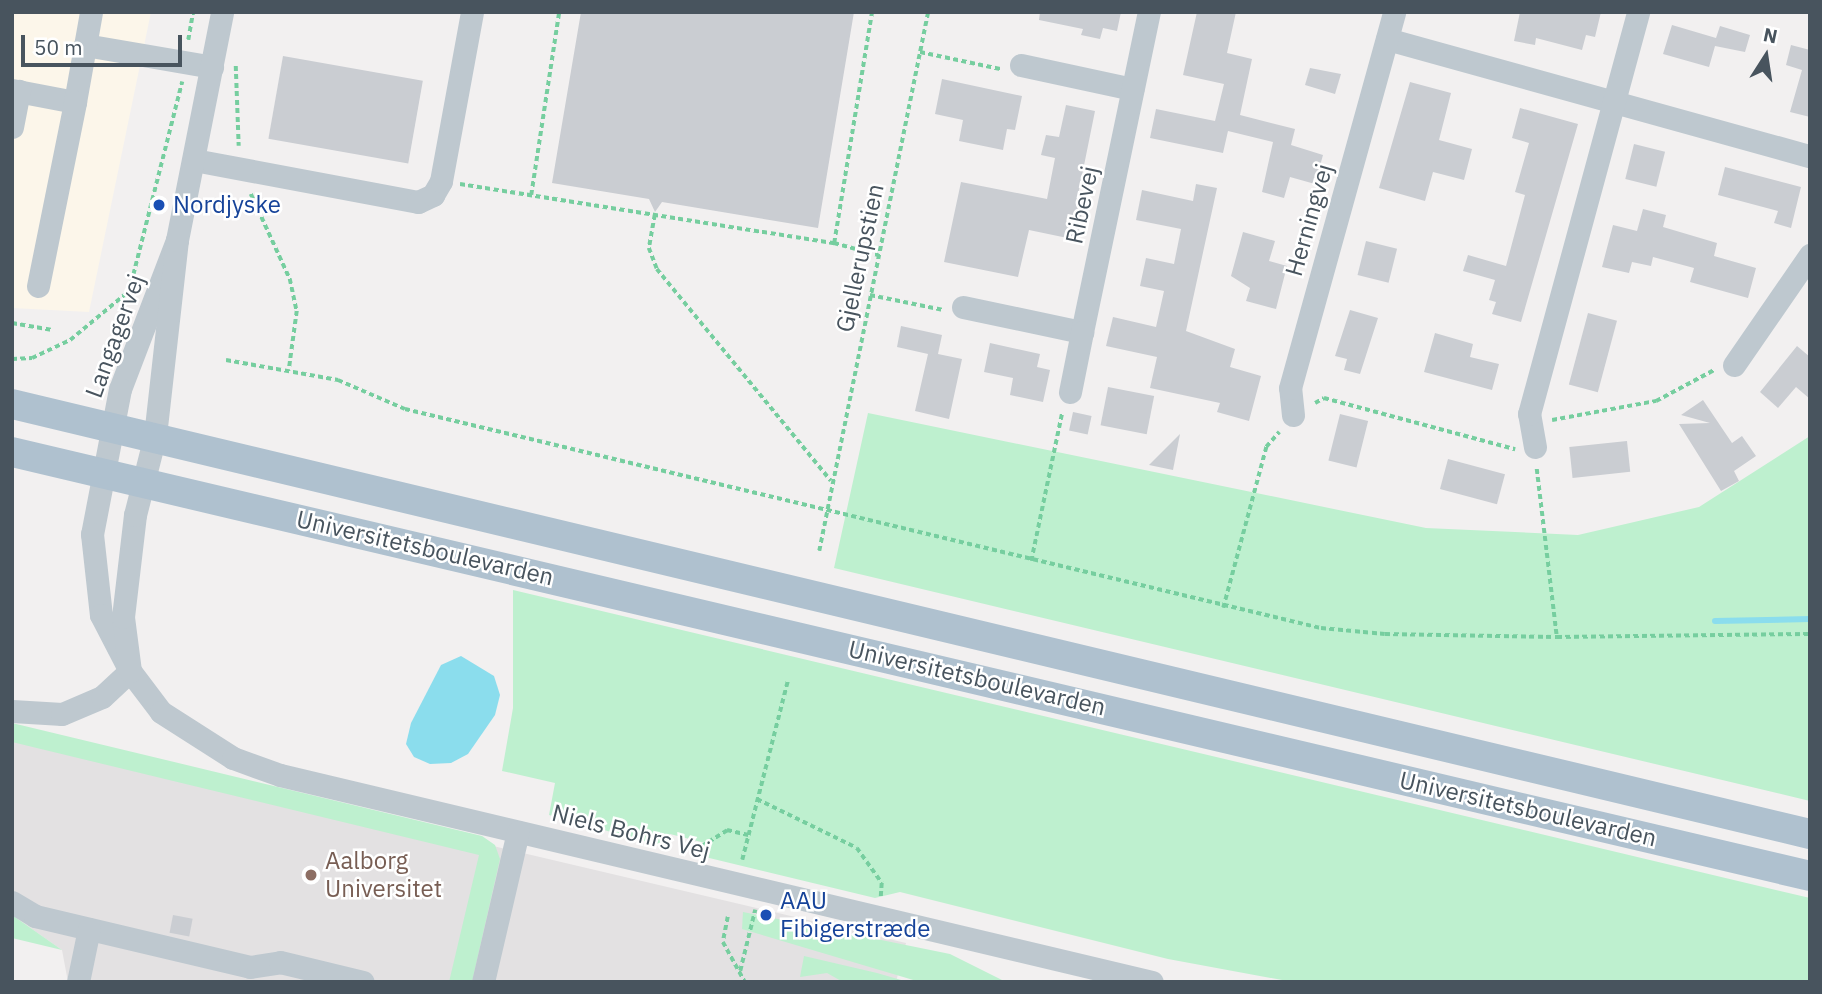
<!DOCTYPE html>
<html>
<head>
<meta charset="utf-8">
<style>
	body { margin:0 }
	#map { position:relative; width:1822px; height:994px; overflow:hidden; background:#f2f0f0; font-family:"IBM Plex Sans",sans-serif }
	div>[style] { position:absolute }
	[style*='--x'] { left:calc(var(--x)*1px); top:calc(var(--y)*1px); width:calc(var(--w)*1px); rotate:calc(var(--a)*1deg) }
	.commercial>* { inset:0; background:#fcf6ea }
	.education>* { inset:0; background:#e3e1e2 }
	.green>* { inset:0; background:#bef0cf }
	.water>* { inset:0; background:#8bdded }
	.stream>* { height:6px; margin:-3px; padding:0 3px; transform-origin:3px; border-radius:3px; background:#8bdded }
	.building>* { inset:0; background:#cacdd2; transform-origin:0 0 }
	.path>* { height:3.5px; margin-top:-1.75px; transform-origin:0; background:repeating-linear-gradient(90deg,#76ce9f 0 5px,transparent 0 8.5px) }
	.minor>* { height:23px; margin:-11.5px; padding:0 11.5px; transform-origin:11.5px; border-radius:11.5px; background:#bec8cf }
	.major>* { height:30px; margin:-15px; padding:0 15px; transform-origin:15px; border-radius:15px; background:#afc1cf }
	.dots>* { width:19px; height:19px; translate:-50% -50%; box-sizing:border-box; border:4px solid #fff; border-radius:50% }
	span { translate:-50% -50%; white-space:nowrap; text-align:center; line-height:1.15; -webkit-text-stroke:5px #fff; paint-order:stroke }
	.transit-label { font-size:24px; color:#164399 }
	.left { translate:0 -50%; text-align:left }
	.street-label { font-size:24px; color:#48545e }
	.education-label { font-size:24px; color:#785e54 }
	.frame { position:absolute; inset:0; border:14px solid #48545e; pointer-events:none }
	.north { position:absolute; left:1731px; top:21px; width:70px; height:70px; -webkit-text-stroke:5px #fff; paint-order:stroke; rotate:12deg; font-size:19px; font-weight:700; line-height:28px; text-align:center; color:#48545e }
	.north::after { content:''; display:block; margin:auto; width:24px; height:32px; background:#48545e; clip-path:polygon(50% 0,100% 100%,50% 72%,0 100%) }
	.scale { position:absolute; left:21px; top:35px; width:161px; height:32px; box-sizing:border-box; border:4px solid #48545e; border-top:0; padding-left:9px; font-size:21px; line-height:24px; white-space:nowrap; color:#48545e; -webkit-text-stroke:5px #fff; paint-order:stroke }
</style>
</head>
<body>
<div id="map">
	<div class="commercial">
		<div style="clip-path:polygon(12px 12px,151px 12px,89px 312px,12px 308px)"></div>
	</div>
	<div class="education">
		<div style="clip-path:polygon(12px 733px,906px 943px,896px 982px,68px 982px,62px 950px,12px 915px)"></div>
	</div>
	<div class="green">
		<div style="clip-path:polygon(868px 413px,1426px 528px,1578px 535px,1699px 507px,1810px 436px,1810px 801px,834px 568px)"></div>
		<div style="clip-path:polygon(513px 590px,1810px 898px,1810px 982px,1293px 982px,1168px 959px,900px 892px,875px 898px,701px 856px,705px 843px,670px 834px,666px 847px,549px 815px,555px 783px,502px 771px,513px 708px)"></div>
		<div style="clip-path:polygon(12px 723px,482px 836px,495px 845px,500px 859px,472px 982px,449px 982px,479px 855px,12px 742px)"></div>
		<div style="clip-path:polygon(743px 912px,950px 954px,1006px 982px,920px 982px,742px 929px)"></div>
		<div style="clip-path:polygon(12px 915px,62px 950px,12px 938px)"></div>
		<div style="clip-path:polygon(804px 956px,877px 973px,908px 982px,843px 982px,827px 973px,800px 977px)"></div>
	</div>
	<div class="water">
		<div style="clip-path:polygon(461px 656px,494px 676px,500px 695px,495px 715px,468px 754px,451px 763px,430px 764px,414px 757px,406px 744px,411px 723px,441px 665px)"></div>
	</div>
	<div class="stream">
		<div style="--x:1715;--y:621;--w:95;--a:-1.2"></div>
	</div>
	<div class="building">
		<div style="clip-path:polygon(581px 12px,854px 12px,818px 228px,662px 202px,655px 212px,649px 199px,552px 183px)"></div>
		<div style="clip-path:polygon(1040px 12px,1121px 12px,1117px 31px,1103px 28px,1100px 39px,1081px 35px,1083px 29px,1039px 20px)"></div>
		<div style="clip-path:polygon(1197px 12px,1236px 12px,1227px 53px,1252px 59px,1240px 115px,1295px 129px,1291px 145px,1323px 155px,1315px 184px,1290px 177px,1284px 198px,1262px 192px,1273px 142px,1228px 131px,1223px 153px,1150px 138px,1156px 109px,1215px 121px,1224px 84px,1183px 75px)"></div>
		<div style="clip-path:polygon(1520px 12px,1601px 12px,1595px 37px,1586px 35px,1582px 50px,1536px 38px,1535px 45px,1514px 41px)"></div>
		<div style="clip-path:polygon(1672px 25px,1716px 38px,1720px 26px,1750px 35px,1745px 52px,1715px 46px,1709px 67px,1663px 54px)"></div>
		<div style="clip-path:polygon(1791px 45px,1810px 50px,1810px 117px,1790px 112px,1802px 70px,1786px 65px)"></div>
		<div style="left:283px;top:56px;width:142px;height:84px;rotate:10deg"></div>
		<div style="clip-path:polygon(1310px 68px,1341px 74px,1335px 94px,1305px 85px)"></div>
		<div style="clip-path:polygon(942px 79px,1022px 96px,1015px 130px,1007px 129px,1003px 150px,959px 141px,963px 120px,935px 114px)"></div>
		<div style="clip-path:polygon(1410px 82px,1451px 93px,1439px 140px,1472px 149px,1464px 180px,1433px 172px,1425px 201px,1379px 188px)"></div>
		<div style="clip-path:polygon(1066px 105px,1095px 111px,1076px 205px,1083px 207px,1077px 240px,1029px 230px,1018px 277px,944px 262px,961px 182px,1047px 199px,1055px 158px,1041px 155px,1046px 135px,1059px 137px)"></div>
		<div style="clip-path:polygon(1520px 108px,1578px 124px,1521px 322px,1492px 314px,1496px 302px,1489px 300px,1495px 280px,1463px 271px,1468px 255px,1506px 266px,1525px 195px,1515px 192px,1529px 143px,1512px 138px)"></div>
		<div style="left:1634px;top:144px;width:32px;height:36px;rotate:14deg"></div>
		<div style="clip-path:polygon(1725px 167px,1801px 187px,1791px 228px,1774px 223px,1778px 211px,1718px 195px)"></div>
		<div style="clip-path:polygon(1196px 184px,1217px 188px,1186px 331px,1235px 349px,1230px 367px,1261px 376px,1249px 421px,1217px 412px,1220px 403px,1150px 388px,1157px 357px,1106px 346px,1113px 317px,1156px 327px,1164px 291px,1140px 286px,1146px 258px,1174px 264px,1181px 229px,1136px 220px,1142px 190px,1193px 201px)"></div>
		<div style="clip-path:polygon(1643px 209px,1666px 215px,1663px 227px,1717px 243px,1714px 256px,1756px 268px,1748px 298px,1690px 282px,1694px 268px,1653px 257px,1651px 266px,1632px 262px,1629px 273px,1602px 267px,1613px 225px,1637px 231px)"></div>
		<div style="clip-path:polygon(1243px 232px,1275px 241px,1269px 261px,1287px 266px,1276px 309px,1246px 301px,1250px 288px,1231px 276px)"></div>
		<div style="left:1366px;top:241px;width:32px;height:35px;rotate:14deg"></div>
		<div style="clip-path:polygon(1350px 310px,1378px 318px,1360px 374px,1344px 370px,1347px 359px,1335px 356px)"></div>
		<div style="left:1588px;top:313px;width:30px;height:74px;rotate:15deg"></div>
		<div style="clip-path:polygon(901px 326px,942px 335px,938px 354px,962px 359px,949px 419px,915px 411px,928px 354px,897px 347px)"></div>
		<div style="clip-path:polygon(1435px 333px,1473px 344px,1470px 357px,1499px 364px,1492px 390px,1424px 372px)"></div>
		<div style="clip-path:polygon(990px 343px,1040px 354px,1037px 367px,1050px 370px,1043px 402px,1010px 395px,1013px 378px,984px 372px)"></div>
		<div style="clip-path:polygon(1797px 346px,1810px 357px,1810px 399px,1796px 387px,1778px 408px,1760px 392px)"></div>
		<div style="left:1108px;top:387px;width:47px;height:39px;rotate:11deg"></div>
		<div style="clip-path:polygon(1703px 400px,1732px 443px,1742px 436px,1756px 456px,1734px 471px,1739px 481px,1721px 491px,1679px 424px,1710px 423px,1681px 415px)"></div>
		<div style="left:1073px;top:412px;width:19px;height:19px;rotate:12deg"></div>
		<div style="left:1340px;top:414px;width:29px;height:48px;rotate:14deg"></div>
		<div style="clip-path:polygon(1180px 434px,1173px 470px,1149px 465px)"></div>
		<div style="left:1627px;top:441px;width:31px;height:58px;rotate:84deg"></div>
		<div style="left:1448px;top:459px;width:59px;height:31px;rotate:15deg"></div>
		<div style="left:173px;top:915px;width:20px;height:18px;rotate:11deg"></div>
	</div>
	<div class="path">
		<div style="--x:188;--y:40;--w:28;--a:-80"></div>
		<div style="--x:920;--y:52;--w:82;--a:12"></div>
		<div style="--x:236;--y:66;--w:80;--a:87.9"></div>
		<div style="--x:460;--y:184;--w:379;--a:9"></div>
		<div style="--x:834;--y:243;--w:46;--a:15.3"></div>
		<div style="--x:251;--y:194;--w:94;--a:65.4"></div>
		<div style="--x:290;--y:279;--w:33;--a:78"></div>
		<div style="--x:297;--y:311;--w:60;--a:97.7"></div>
		<div style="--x:531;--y:195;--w:185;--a:-81.3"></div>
		<div style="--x:655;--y:215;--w:34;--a:100"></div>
		<div style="--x:649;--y:248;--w:22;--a:69"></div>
		<div style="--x:657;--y:269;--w:274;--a:50.6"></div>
		<div style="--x:834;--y:243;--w:234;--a:-80.7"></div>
		<div style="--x:870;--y:295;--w:75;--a:11.6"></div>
		<div style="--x:12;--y:323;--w:41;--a:9.9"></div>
		<div style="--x:12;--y:359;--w:20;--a:-3"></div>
		<div style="--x:32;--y:358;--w:42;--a:-25.3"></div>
		<div style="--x:70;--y:340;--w:77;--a:-39.7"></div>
		<div style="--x:129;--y:291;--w:216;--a:-75.8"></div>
		<div style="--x:226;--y:360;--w:114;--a:10.1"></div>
		<div style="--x:338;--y:380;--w:73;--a:23.4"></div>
		<div style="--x:405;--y:409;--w:942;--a:13.45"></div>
		<div style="--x:1321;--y:628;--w:64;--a:5.4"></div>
		<div style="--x:1385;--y:634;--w:172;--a:1"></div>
		<div style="--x:1557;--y:637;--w:253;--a:-0.7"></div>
		<div style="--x:1315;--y:403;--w:10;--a:-29"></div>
		<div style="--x:1324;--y:398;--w:198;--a:15"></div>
		<div style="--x:1552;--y:420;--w:106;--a:-10.4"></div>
		<div style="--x:1656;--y:401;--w:66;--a:-28.1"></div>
		<div style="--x:1537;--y:469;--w:169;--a:83.2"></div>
		<div style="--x:819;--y:551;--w:550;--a:-78.57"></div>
		<div style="--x:1031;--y:561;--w:152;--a:-78.2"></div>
		<div style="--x:1223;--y:608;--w:167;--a:-75"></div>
		<div style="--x:1266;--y:447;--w:20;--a:-49"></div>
		<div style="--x:757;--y:799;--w:111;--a:26.1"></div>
		<div style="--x:857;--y:848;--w:43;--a:54.5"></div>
		<div style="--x:882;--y:883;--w:14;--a:94"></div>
		<div style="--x:694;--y:851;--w:39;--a:-32"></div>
		<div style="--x:727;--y:830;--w:22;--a:13"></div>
		<div style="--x:742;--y:860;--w:186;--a:-75.7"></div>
		<div style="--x:728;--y:917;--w:25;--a:101"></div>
		<div style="--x:723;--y:942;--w:46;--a:61.2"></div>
		<div style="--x:740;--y:971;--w:63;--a:-76.2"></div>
	</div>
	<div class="minor">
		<div style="--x:1387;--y:39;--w:439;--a:15.5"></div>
		<div style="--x:85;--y:45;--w:129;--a:9.8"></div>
		<div style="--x:1021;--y:65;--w:114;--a:12.2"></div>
		<div style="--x:12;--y:90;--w:64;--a:10.8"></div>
		<div style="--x:75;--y:102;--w:91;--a:-79.9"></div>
		<div style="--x:12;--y:127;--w:37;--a:-79"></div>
		<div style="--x:194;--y:160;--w:228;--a:10.6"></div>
		<div style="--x:418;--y:202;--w:17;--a:-25"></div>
		<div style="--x:433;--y:195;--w:16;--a:-60"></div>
		<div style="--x:441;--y:181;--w:172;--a:-79.6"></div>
		<div style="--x:177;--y:240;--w:160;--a:110.9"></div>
		<div style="--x:120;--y:389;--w:148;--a:100.9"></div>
		<div style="--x:92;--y:534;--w:81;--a:83.7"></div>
		<div style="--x:101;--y:615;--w:63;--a:62.6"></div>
		<div style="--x:130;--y:671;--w:51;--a:52.9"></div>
		<div style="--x:161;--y:712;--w:85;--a:32.6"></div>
		<div style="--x:233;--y:758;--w:50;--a:19.9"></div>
		<div style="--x:280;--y:775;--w:896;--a:13.35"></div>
		<div style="--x:38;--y:286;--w:188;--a:-78.6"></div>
		<div style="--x:963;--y:307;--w:122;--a:11.9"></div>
		<div style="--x:1082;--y:332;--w:327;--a:-78.2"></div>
		<div style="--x:1734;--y:365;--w:134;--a:-55.4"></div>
		<div style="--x:1070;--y:392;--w:61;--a:-78.7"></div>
		<div style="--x:1293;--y:415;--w:27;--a:-96"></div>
		<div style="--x:1290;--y:388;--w:390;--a:-74.5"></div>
		<div style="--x:1535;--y:447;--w:34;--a:-100"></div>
		<div style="--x:1529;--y:414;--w:417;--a:-74.8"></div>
		<div style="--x:12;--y:711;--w:50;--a:3.4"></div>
		<div style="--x:62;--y:714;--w:43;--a:-23"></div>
		<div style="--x:102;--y:697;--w:38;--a:-43"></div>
		<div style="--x:130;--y:671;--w:54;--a:-97.4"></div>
		<div style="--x:123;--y:617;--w:103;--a:-83.3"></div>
		<div style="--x:135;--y:515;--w:81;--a:-75.8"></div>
		<div style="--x:155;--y:436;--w:197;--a:-83.6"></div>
		<div style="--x:177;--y:240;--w:232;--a:-78.8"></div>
		<div style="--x:12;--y:902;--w:27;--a:31"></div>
		<div style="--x:35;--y:916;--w:221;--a:13.3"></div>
		<div style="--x:250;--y:967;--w:30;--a:-9"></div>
		<div style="--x:280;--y:962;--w:85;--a:13.5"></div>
		<div style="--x:78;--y:982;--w:54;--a:-78.3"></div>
		<div style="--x:483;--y:982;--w:154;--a:-76.9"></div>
	</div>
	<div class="major">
		<div style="--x:12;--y:404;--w:1849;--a:13.45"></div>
		<div style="--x:12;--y:452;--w:1847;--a:13.27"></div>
	</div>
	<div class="dots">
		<div style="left:159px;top:205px;background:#1a4fb4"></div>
		<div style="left:311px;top:875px;background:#8d6e63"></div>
		<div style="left:766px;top:915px;background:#1a4fb4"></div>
	</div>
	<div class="transit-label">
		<span class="left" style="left:173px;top:205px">Nordjyske</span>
		<span class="left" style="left:780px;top:915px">AAU<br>Fibigerstræde</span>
	</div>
	<div class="street-label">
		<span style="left:1082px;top:205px;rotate:-78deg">Ribevej</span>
		<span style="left:1309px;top:220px;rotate:-74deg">Herningvej</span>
		<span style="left:860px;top:258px;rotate:-78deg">Gjellerupstien</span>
		<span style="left:115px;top:336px;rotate:-70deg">Langagervej</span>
		<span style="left:425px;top:548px;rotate:13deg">Universitetsboulevarden</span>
		<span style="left:977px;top:678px;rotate:13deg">Universitetsboulevarden</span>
		<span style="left:1528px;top:809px;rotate:13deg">Universitetsboulevarden</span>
		<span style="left:631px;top:832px;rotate:14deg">Niels Bohrs Vej</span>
	</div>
	<div class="education-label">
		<span class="left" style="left:325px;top:875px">Aalborg<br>Universitet</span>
	</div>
	<div class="frame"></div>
	<div class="north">N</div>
	<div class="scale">50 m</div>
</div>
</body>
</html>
